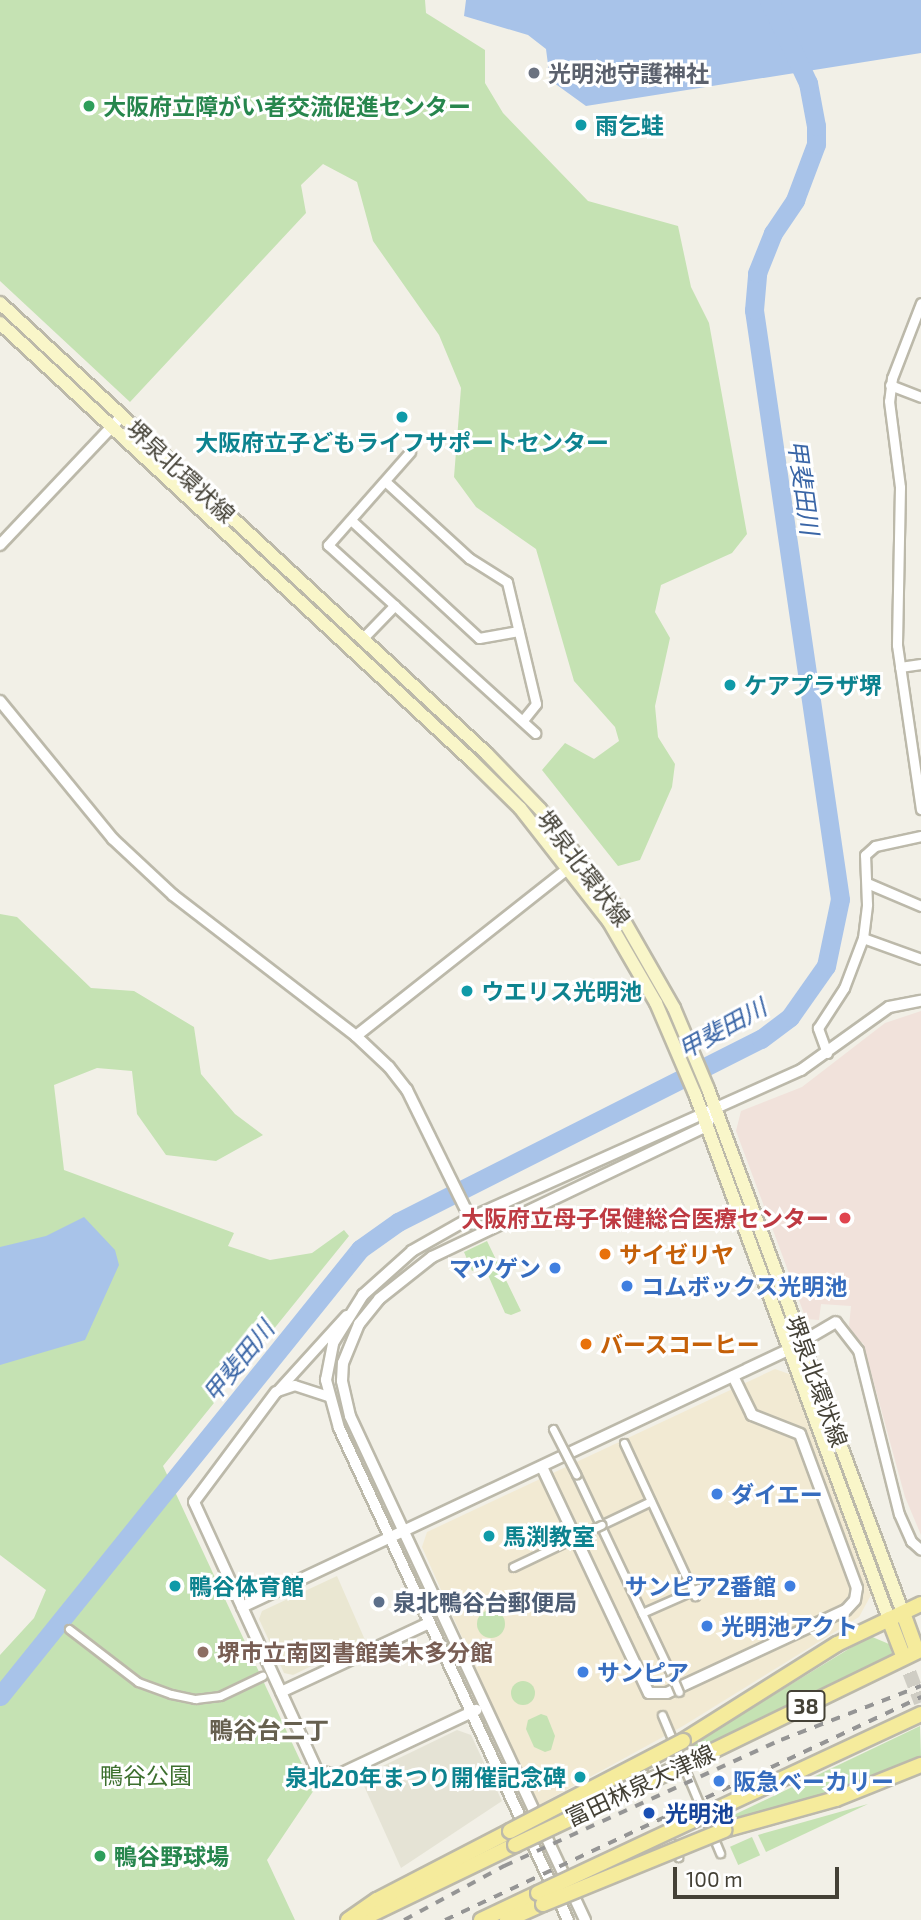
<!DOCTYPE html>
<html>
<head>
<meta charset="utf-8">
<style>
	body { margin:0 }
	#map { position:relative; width:921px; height:1920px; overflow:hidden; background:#f2f0e7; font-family:"Exo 2","Noto Sans JP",sans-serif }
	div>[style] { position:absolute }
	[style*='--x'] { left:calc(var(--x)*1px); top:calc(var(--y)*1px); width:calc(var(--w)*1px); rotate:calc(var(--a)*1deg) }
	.residential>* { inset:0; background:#e5e3d5 }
	.commercial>* { inset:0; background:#f2ead3 }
	.education>* { inset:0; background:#eae7d2 }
	.medical>* { inset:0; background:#f1e2db }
	.green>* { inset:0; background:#c5e2b3; transform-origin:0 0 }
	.round { border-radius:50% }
	.water>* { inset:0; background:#a8c3e9 }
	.river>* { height:19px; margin:-9.5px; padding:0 9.5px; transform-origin:9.5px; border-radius:9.5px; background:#a8c3e9 }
	.primary-tunnel>* { height:14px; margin-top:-7px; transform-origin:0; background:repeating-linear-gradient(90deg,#cfcdc4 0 14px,transparent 0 21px) }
	.roads { filter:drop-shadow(2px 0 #bcb9aa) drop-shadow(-2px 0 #bcb9aa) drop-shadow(0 2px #bcb9aa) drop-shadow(0 -2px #bcb9aa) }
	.pedestrian>* { height:7px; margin:-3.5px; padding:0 3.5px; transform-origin:3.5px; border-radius:3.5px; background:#fff }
	.minor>* { height:9px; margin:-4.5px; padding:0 4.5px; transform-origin:4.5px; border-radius:4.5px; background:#fff }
	.tertiary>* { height:10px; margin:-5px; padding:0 5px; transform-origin:5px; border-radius:5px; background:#fff }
	.secondary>* { height:12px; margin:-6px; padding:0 6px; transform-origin:6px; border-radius:6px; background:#f9f6c9 }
	.primary>* { height:14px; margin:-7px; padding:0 7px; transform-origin:7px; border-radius:7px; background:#f5eb9c }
	.rail>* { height:3.5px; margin-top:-1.75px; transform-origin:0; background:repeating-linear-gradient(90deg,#959595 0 9px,transparent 0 18px) }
	.bridges { filter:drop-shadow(2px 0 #bcb9aa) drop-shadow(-2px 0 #bcb9aa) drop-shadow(0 2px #bcb9aa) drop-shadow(0 -2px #bcb9aa) }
	.pedestrian-bridge>* { height:7px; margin:-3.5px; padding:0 3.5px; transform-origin:3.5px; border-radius:3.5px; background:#fff }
	.primary-bridge>* { height:14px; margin:-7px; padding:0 7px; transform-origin:7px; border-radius:7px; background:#f5eb9c }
	.dots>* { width:19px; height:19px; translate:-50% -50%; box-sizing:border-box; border:4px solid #fff; border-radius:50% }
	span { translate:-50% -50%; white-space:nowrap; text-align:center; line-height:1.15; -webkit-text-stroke:6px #fff; paint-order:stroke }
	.shield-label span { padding:2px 5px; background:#fff; border:2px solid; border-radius:5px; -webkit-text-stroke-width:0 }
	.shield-label { font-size:21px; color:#444136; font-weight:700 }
	.worship-label { font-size:23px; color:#5b616d; font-weight:700 }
	.left { translate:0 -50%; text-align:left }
	.leisure-label { font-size:23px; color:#27864d; font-weight:700 }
	.culture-label { font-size:23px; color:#0d838f; font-weight:700 }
	.right { translate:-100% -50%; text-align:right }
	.street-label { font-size:23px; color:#444136 }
	.health-label { font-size:23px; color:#be3a42; font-weight:700 }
	.food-label { font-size:23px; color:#c56008; font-weight:700 }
	.shop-label { font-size:23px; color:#366cbe; font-weight:700 }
	.service-label { font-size:23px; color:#4e5e75; font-weight:700 }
	.education-label { font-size:23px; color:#785e54; font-weight:700 }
	.park-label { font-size:23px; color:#3d702f }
	.transit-label { font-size:23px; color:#164399; font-weight:700 }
	.water-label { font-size:24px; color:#3965a6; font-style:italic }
	.neighbourhood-label { font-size:24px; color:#66604f; font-weight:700 }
	.scale { position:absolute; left:673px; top:1867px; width:166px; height:32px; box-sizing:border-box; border:4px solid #444136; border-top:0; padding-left:9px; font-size:21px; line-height:24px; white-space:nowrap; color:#444136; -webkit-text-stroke:5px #fff; paint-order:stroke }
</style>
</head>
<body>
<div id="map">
	<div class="residential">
		<div style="clip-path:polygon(457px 1730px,471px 1735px,502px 1801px,401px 1868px,360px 1777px)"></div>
	</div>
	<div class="commercial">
		<div style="clip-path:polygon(775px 1369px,792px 1375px,871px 1595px,859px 1617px,683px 1726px,537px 1806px,422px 1547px,427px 1532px)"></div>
	</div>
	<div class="education">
		<div style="clip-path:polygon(337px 1576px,365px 1640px,293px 1675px,284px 1673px,259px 1619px,262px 1611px)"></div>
	</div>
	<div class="medical">
		<div style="clip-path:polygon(921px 1011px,921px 1535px,905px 1497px,863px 1343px,857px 1341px,849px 1326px,851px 1306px,821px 1304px,819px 1320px,806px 1319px,736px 1131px,741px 1111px,802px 1087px,885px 1023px)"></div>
	</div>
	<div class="green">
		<div style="clip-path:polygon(0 0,425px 0,426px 13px,485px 50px,485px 83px,503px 113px,588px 201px,678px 226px,691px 287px,709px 323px,747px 534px,732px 553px,661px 585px,655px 612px,670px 638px,655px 706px,658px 737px,675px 764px,672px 787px,640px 860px,618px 866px,542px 770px,565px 743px,594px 759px,619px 741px,615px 727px,574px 681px,536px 549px,476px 507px,454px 477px,461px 388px,439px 335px,373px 241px,357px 182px,323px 164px,301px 185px,306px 213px,130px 402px,0 281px)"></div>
		<div style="clip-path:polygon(0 914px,17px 917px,91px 988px,134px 991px,194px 1027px,201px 1074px,235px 1114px,263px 1135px,216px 1161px,166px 1155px,137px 1114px,132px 1071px,97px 1068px,54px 1085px,64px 1170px,234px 1233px,228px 1246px,270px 1260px,312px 1253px,344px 1230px,349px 1236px,163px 1466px,314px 1790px,267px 1860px,295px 1920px,0 1920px,0 1655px,34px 1618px,46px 1590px,0 1555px)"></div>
		<div style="clip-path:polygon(487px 1241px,521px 1311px,511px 1315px,505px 1313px,484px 1266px,472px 1271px,464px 1252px)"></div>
		<div class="round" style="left:477px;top:1610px;width:28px;height:28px"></div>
		<div style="clip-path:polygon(870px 1636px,889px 1644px,893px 1656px,692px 1752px,690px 1746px)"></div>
		<div class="round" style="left:511px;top:1681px;width:24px;height:24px"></div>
		<div style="clip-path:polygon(541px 1714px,547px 1716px,555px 1736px,551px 1750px,545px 1752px,534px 1747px,526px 1729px,528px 1720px)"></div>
		<div style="clip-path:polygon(920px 1726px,921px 1757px,833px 1792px,719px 1822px)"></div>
		<div style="clip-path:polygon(868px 1804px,766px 1852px,758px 1835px)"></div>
		<div style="left:752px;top:1837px;width:20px;height:24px;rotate:66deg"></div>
	</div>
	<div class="water">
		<div style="clip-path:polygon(466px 0,921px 0,921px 53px,586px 106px,550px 80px,546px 49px,528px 35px,464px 16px)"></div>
		<div style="clip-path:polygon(84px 1217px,115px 1250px,119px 1265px,85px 1340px,0 1365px,0 1247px,46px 1236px)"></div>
	</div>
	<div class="river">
		<div style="--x:0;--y:1696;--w:574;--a:-51.15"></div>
		<div style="--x:360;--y:1249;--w:47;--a:-35.4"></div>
		<div style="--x:398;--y:1222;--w:407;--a:-26.8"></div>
		<div style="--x:761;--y:1039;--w:36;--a:-37"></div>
		<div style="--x:790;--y:1017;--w:62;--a:-54.8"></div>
		<div style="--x:826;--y:966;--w:68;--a:-78.2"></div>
		<div style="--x:840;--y:899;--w:595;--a:-98.31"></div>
		<div style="--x:754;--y:310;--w:37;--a:-85"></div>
		<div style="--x:757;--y:273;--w:43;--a:-68.2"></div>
		<div style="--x:773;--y:233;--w:40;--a:-56"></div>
		<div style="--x:795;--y:200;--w:60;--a:-69.4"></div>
		<div style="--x:816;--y:144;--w:18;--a:-90"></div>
		<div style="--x:816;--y:126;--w:44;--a:-100.5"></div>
		<div style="--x:808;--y:83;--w:92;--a:-115.2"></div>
	</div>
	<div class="primary-tunnel">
		<div style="--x:902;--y:1653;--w:53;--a:69.2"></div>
	</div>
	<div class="roads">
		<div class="pedestrian">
			<div style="--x:624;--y:1443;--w:169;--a:65.1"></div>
			<div style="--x:576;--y:1474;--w:226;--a:64.6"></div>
			<div style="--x:601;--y:1525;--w:55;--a:-25.6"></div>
			<div style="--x:642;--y:1613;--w:62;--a:-23.7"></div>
			<div style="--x:69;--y:1629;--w:87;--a:37.5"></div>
			<div style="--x:138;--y:1682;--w:35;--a:20"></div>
			<div style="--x:171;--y:1694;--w:25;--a:12"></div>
			<div style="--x:195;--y:1699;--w:25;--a:-7"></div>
			<div style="--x:220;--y:1696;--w:47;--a:-25.5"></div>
			<div style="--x:662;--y:1715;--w:150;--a:67.2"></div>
			<div style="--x:561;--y:1816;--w:93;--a:-27.7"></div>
			<div style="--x:577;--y:1882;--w:102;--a:-22.5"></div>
			<div style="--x:671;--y:1843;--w:16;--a:63"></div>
		</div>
		<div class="minor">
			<div style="--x:921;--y:303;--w:80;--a:111.1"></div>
			<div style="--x:892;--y:378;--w:23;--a:97"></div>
			<div style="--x:889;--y:401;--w:87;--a:82.7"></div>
			<div style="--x:900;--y:487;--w:158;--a:91.1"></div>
			<div style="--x:897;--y:645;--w:166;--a:81.7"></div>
			<div style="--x:890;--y:385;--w:33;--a:21"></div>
			<div style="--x:410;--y:452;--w:124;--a:131.4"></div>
			<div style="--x:328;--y:545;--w:280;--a:42.2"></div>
			<div style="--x:386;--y:482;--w:113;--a:42.5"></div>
			<div style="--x:469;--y:558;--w:45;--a:32.3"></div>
			<div style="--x:507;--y:582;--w:125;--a:76.6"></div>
			<div style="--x:536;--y:704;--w:21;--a:129"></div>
			<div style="--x:351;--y:520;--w:174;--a:42.7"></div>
			<div style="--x:479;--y:638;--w:40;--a:-10"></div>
			<div style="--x:362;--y:639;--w:47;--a:-45.9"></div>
			<div style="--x:900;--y:667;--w:21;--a:-8"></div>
			<div style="--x:867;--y:883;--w:59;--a:23.1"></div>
			<div style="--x:863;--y:938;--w:62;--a:19.9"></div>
			<div style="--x:827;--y:1053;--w:27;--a:-110"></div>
			<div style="--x:818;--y:1028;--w:48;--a:-57"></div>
			<div style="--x:844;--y:988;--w:53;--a:-69.2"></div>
			<div style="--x:863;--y:938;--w:34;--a:-83"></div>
			<div style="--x:867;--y:904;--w:49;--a:-92.3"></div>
			<div style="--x:865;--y:855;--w:13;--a:-42"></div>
			<div style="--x:875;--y:846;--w:47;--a:-12.3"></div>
			<div style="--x:836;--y:1322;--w:36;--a:52"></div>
			<div style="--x:858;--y:1350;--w:169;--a:76"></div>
			<div style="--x:899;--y:1514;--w:30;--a:66"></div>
			<div style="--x:911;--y:1541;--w:13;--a:42"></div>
			<div style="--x:277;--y:1391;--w:18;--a:-19"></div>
			<div style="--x:294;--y:1385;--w:36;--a:18"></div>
			<div style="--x:276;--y:1392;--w:104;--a:-47.7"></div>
		</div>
		<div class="tertiary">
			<div style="--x:0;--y:545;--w:178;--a:-46.6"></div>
			<div style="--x:0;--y:701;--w:178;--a:50.7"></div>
			<div style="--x:113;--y:839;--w:82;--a:43"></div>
			<div style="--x:173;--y:895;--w:231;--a:37.6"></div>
			<div style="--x:356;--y:1036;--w:45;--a:43.2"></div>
			<div style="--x:389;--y:1067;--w:29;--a:52"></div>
			<div style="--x:407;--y:1090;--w:149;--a:63.8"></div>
			<div style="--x:356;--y:1036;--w:287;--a:-38.3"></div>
			<div style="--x:276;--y:1392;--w:137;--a:126.7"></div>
			<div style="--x:194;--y:1502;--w:296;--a:65.4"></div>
			<div style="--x:317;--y:1771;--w:21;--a:11"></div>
			<div style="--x:338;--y:1775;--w:153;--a:-25.2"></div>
			<div style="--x:542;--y:1467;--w:250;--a:64.7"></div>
			<div style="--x:649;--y:1693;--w:18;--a:0"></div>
			<div style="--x:667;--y:1693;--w:197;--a:-24.9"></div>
			<div style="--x:846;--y:1610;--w:13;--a:-48"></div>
			<div style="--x:855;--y:1600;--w:12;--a:-81"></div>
			<div style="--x:857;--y:1588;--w:164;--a:-110.3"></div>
			<div style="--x:800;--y:1434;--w:52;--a:-158.4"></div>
			<div style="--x:752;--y:1415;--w:43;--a:-116"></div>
			<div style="--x:242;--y:1607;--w:606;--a:-25.21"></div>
			<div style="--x:790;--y:1349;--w:53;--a:-30.4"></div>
			<div style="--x:281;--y:1692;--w:163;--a:-25"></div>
			<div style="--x:568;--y:1920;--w:543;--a:-114.96"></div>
			<div style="--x:339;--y:1428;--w:50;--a:-105.2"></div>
			<div style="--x:326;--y:1380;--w:38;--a:-79"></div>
			<div style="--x:333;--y:1343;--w:57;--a:-58"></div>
			<div style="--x:363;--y:1295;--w:66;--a:-41.9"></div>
			<div style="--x:412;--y:1251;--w:67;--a:-29.6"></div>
			<div style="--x:470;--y:1218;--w:363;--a:-24.1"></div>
			<div style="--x:801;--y:1070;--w:108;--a:-35.6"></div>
			<div style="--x:889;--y:1007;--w:33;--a:-11"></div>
			<div style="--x:585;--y:1920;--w:556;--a:-115"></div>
			<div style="--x:350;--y:1416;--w:36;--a:-103"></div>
			<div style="--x:342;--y:1381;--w:18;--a:-87"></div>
			<div style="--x:343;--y:1363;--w:42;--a:-67.7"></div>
			<div style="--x:359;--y:1324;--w:32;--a:-51"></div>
			<div style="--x:379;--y:1299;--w:68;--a:-38.4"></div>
			<div style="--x:432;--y:1257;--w:302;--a:-25.5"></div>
			<div style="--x:705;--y:1127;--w:22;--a:-60"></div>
		</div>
		<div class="secondary">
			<div style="--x:0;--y:303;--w:664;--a:42.8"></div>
			<div style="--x:487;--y:754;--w:76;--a:46.1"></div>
			<div style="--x:540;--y:809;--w:122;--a:52"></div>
			<div style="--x:615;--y:905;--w:119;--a:60.2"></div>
			<div style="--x:674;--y:1008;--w:88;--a:67.2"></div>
			<div style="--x:708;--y:1089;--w:559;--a:69.59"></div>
			<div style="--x:0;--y:323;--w:645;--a:42.86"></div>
			<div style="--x:473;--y:762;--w:66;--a:44.4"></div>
			<div style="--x:520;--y:808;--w:145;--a:52"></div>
			<div style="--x:609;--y:922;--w:94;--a:59.9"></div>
			<div style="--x:656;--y:1003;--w:99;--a:66.8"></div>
			<div style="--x:695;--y:1094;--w:560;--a:69.72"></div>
		</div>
		<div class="primary">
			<div style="--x:903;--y:1613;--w:35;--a:70"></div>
			<div style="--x:889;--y:1619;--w:36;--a:69"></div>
			<div style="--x:683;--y:1741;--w:182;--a:-32.2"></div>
			<div style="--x:837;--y:1644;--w:93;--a:-25.5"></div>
			<div style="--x:692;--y:1761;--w:254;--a:-25.9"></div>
			<div style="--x:715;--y:1810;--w:227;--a:-25"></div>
			<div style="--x:724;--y:1830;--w:116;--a:-15.5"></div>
			<div style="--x:836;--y:1799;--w:92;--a:-21.8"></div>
			<div style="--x:364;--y:1918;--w:168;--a:-25.8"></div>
			<div style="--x:348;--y:1920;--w:35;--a:-35"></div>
			<div style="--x:377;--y:1900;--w:150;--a:-27.4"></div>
			<div style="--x:481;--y:1920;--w:63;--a:-25.3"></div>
			<div style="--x:507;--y:1920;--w:39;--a:-24"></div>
		</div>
	</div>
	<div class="rail">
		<div style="--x:404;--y:1920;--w:114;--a:-28.4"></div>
		<div style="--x:504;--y:1866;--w:304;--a:-24.5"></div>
		<div style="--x:781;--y:1740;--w:150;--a:-21.1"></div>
		<div style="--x:445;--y:1920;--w:526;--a:-25.1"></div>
	</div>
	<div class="bridges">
		<div class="pedestrian-bridge">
			<div style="--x:553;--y:1429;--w:51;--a:62.9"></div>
			<div style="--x:513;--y:1567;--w:98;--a:-25.5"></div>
			<div style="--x:673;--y:1678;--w:15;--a:67"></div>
		</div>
		<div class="primary-bridge">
			<div style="--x:510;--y:1831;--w:195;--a:-27.5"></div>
			<div style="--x:515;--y:1845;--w:196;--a:-25.4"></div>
			<div style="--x:538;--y:1893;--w:195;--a:-25.1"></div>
			<div style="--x:543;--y:1904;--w:196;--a:-22.2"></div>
		</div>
	</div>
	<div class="dots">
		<div style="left:534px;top:73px;background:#6b7280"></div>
		<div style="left:89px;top:106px;background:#2e9e5b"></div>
		<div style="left:581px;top:125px;background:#0f9aa8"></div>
		<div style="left:402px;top:417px;background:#0f9aa8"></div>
		<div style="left:730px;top:685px;background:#0f9aa8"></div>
		<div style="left:467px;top:991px;background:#0f9aa8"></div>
		<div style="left:845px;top:1218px;background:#e0444e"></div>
		<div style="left:605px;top:1254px;background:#e8710a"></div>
		<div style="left:555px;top:1268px;background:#3f7fe0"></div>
		<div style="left:627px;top:1286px;background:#3f7fe0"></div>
		<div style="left:586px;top:1344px;background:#e8710a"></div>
		<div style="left:717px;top:1494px;background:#3f7fe0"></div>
		<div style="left:489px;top:1536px;background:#0f9aa8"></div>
		<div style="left:175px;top:1586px;background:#0f9aa8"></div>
		<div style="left:790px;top:1586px;background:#3f7fe0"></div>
		<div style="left:379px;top:1602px;background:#5c6f8a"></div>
		<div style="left:707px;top:1626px;background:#3f7fe0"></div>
		<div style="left:203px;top:1652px;background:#8d6e63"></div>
		<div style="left:583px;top:1672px;background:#3f7fe0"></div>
		<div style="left:580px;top:1777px;background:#0f9aa8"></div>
		<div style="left:719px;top:1781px;background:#3f7fe0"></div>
		<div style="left:649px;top:1813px;background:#1a4fb4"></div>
		<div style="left:100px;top:1856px;background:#2e9e5b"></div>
	</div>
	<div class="shield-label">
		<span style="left:806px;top:1706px">38</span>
	</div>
	<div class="worship-label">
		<span class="left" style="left:548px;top:73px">光明池守護神社</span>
	</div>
	<div class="leisure-label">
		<span class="left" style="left:103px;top:106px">大阪府立障がい者交流促進センター</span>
		<span class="left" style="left:114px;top:1856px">鴨谷野球場</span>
	</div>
	<div class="culture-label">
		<span class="left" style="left:595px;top:125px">雨乞蛙</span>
		<span style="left:402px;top:442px">大阪府立子どもライフサポートセンター</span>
		<span class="left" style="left:744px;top:685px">ケアプラザ堺</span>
		<span class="left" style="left:481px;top:991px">ウエリス光明池</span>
		<span class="left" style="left:503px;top:1536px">馬渕教室</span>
		<span class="left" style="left:189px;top:1586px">鴨谷体育館</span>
		<span class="right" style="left:566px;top:1777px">泉北20年まつり開催記念碑</span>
	</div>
	<div class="street-label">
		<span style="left:181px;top:471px;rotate:43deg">堺泉北環状線</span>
		<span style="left:584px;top:868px;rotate:53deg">堺泉北環状線</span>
		<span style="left:817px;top:1381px;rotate:70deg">堺泉北環状線</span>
		<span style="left:640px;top:1785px;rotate:-25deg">富田林泉大津線</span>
	</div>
	<div class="health-label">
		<span class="right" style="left:829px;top:1218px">大阪府立母子保健総合医療センター</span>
	</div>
	<div class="food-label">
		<span class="left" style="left:619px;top:1254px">サイゼリヤ</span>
		<span class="left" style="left:600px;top:1344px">バースコーヒー</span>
	</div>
	<div class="shop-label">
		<span class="right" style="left:541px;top:1268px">マツゲン</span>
		<span class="left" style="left:641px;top:1286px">コムボックス光明池</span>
		<span class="left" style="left:731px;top:1494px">ダイエー</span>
		<span class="right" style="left:776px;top:1586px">サンピア2番館</span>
		<span class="left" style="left:721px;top:1626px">光明池アクト</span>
		<span class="left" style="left:597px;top:1672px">サンピア</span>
		<span class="left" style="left:733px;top:1781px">阪急ベーカリー</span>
	</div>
	<div class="service-label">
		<span class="left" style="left:393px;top:1602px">泉北鴨谷台郵便局</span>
	</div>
	<div class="education-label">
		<span class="left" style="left:217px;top:1652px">堺市立南図書館美木多分館</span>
	</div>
	<div class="park-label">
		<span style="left:146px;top:1775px">鴨谷公園</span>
	</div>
	<div class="transit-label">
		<span class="left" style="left:665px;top:1813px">光明池</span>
	</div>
	<div class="water-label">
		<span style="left:804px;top:487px;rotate:82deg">甲斐田川</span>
		<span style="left:722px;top:1028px;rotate:-29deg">甲斐田川</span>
		<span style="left:238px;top:1361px;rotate:-51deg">甲斐田川</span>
	</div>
	<div class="neighbourhood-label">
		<span style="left:269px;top:1730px">鴨谷台二丁</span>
	</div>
	<div class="scale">100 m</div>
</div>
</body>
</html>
